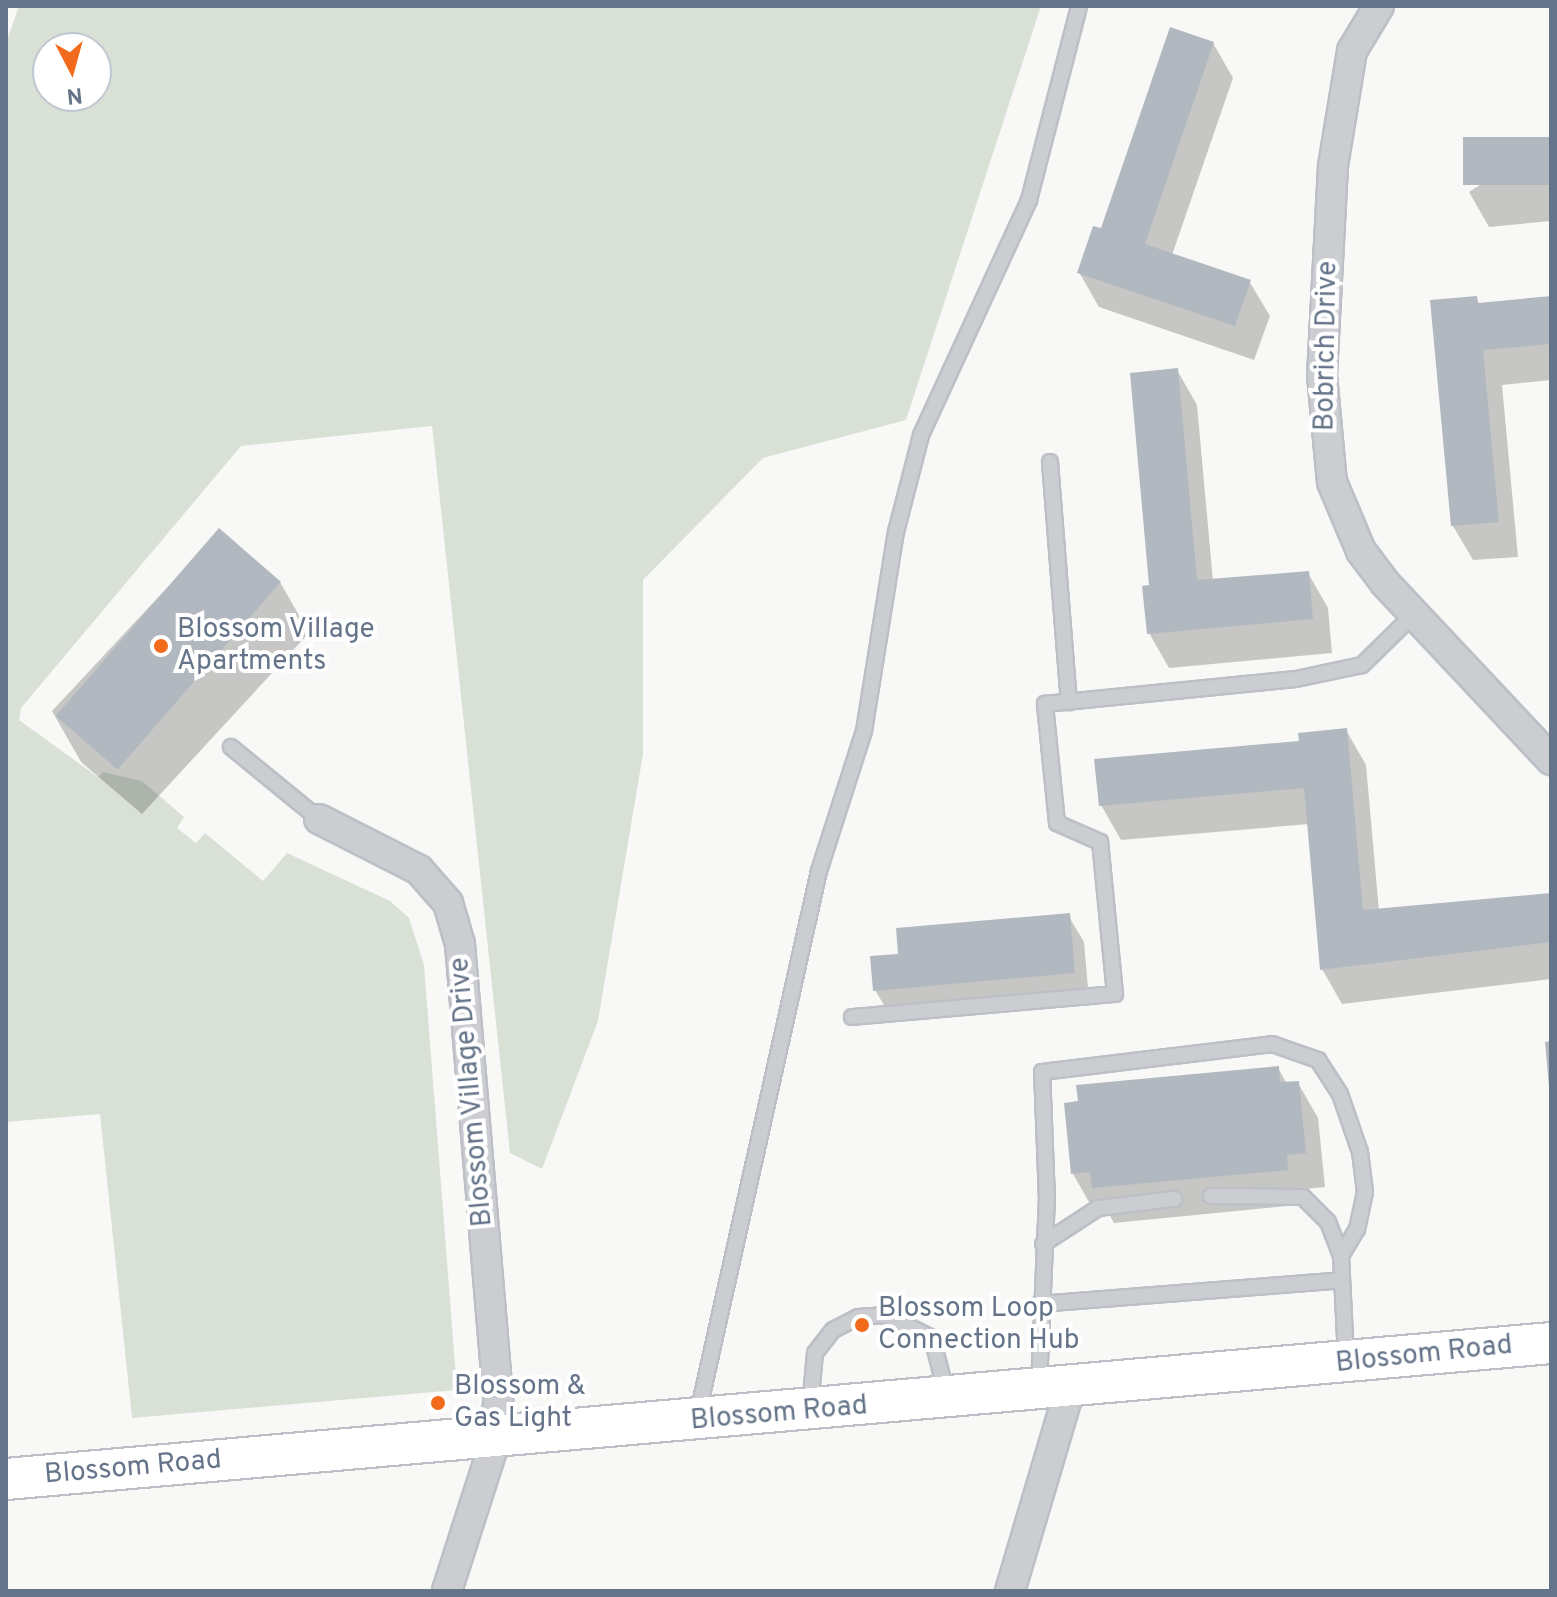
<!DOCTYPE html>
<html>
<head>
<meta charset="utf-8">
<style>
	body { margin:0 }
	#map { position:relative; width:1557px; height:1597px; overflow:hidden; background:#f8f9f6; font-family:Overpass,sans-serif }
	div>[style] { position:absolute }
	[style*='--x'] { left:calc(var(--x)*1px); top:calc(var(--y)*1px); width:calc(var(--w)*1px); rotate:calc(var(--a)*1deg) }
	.green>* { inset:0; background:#d9e1d6 }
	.shadow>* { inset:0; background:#0003 }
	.building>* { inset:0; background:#b2b8c0; transform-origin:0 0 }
	.roads { filter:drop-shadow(2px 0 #bcc0c6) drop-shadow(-2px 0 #bcc0c6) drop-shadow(0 2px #bcc0c6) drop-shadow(0 -2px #bcc0c6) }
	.lane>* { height:14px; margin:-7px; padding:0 7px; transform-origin:7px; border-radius:7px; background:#cbcdd1 }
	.street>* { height:28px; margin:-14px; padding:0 14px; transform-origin:14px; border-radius:14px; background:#cbcdd1 }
	.secondary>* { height:40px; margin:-20px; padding:0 20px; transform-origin:20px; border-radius:20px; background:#fff }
	.dots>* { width:22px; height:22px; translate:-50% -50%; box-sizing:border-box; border:4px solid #fff; border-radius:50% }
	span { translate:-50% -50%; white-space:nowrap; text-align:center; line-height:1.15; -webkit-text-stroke:8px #fff; paint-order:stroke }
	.street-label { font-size:28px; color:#657489 }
	.poi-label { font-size:28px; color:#657489 }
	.left { translate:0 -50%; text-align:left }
	.frame { position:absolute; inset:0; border:8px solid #657489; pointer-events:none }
	.north { position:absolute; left:32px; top:32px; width:80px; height:80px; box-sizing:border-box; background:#fff; border:2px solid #c1c7d0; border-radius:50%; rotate:174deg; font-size:22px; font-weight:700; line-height:32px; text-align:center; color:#657489 }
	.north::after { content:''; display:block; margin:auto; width:28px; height:36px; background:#f26a1c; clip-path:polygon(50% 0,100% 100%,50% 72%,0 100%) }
</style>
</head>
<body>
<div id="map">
	<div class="green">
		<div style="clip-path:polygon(evenodd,19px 6px,1041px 6px,906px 420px,763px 458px,643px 580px,643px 754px,598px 1021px,542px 1169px,510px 1153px,432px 426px,241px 446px,21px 708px,19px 720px,98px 777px,103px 772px,142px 781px,184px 817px,177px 828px,196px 843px,205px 833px,263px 881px,287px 853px,390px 901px,409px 918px,424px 965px,457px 1390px,132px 1418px,100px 1114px,6px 1122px,6px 43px,19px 6px,48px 48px,96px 48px,96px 96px,48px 96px,48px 48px)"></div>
	</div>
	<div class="shadow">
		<div style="clip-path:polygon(1213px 43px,1233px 78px,1172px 255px,1249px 281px,1270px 316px,1254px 360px,1099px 307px,1079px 272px)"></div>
		<div style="clip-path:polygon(1551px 139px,1551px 221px,1489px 227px,1469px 192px)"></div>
		<div style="clip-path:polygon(1476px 298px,1480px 305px,1551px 298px,1551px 380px,1502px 385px,1518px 557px,1473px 560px,1453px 526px)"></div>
		<div style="clip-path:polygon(1177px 370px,1197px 405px,1213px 581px,1308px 573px,1328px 608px,1332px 653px,1169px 668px,1149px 633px)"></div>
		<div style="clip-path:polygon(220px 531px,280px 582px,309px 633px,142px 814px,81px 762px,52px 711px)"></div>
		<div style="clip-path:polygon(1346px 730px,1366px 765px,1379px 911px,1551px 895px,1551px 979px,1342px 1004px,1322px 969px,1309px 824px,1121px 840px,1101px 805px)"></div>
		<div style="clip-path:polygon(1068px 915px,1084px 942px,1089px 999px,891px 1017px,875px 990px)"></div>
		<div style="clip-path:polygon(1278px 1068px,1287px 1084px,1298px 1083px,1318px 1118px,1325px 1187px,1305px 1189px,1307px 1204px,1114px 1223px,1105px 1207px,1093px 1209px,1073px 1174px)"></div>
	</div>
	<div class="building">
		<div style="clip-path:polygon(1170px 27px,1214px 42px,1145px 244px,1251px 280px,1235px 326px,1077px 273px,1093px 226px,1101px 228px)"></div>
		<div style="left:1551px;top:137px;width:48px;height:88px;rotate:90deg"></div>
		<div style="clip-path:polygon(1477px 296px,1478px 303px,1551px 296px,1551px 344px,1483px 350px,1499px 522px,1451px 526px,1430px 300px)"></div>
		<div style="clip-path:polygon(1178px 368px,1197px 580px,1309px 571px,1313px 619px,1147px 634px,1142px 586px,1149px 585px,1130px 373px)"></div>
		<div style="left:219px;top:528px;width:82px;height:249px;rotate:41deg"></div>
		<div style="clip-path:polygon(1347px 728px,1363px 910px,1551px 893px,1551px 942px,1320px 970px,1304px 788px,1099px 806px,1094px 759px,1299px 741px,1298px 733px)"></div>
		<div style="clip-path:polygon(1070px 913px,1075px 973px,873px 991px,870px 956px,898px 954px,896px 928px)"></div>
		<div style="clip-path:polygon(1551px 1041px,1551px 1087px,1549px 1087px,1545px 1042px)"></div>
		<div style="clip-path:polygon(1279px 1066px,1280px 1082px,1299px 1081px,1306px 1153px,1287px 1155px,1288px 1170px,1092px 1188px,1090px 1172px,1071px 1174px,1064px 1103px,1078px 1101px,1076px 1085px)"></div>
	</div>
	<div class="roads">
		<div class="lane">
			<div style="--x:1050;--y:462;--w:241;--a:85.5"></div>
			<div style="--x:231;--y:747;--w:114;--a:39.3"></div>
			<div style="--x:852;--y:1017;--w:264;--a:-5"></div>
			<div style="--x:1115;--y:994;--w:153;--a:-95.6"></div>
			<div style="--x:1100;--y:842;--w:47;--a:-156.2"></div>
			<div style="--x:1057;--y:823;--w:120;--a:-95.8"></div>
			<div style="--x:1045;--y:704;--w:252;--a:-5.7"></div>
			<div style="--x:1296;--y:679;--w:67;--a:-12"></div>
			<div style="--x:1362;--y:665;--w:73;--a:-44.4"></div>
			<div style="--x:1211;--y:1196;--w:92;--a:0.6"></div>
			<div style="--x:1303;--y:1197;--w:35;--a:45"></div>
			<div style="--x:1328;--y:1222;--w:36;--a:69"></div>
			<div style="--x:1043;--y:1244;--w:66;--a:-33.2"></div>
			<div style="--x:1098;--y:1208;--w:77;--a:-6.8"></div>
			<div style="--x:1039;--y:1304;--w:304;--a:-4.5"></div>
			<div style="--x:1039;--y:1387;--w:187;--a:-87.6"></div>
			<div style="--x:1047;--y:1200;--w:128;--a:-92.2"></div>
			<div style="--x:1042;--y:1072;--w:232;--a:-6.9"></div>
			<div style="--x:1272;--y:1044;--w:49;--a:19.2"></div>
			<div style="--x:1318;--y:1060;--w:40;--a:57.1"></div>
			<div style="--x:1340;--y:1094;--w:61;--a:71"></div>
			<div style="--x:1360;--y:1152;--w:40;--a:82.9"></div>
			<div style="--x:1365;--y:1192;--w:38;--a:102"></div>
			<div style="--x:1357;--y:1229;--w:31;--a:121"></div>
			<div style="--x:1341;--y:1256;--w:102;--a:87.2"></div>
			<div style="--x:810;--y:1407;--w:54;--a:-84.7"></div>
			<div style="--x:815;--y:1353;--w:29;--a:-52"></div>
			<div style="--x:833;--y:1330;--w:28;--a:-27"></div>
			<div style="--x:858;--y:1317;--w:28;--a:-4"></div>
			<div style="--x:886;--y:1315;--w:51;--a:26.6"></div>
			<div style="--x:932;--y:1338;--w:59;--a:75.3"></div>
			<div style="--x:698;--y:1413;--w:555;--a:-77.42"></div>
			<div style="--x:819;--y:871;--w:147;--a:-72.2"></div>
			<div style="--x:864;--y:731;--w:202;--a:-80.9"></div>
			<div style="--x:896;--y:532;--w:100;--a:-75.5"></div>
			<div style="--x:921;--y:435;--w:259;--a:-65.3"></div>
			<div style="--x:1029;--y:200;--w:200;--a:-75.5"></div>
		</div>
		<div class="street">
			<div style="--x:1379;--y:6;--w:52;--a:121"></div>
			<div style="--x:1352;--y:51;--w:117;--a:99.4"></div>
			<div style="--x:1333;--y:166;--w:209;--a:93"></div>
			<div style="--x:1322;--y:375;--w:107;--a:84.7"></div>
			<div style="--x:1332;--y:482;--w:75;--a:67.2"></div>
			<div style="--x:1361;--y:551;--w:40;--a:53"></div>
			<div style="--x:1385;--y:583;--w:243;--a:46.8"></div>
			<div style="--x:319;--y:819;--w:112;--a:27"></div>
			<div style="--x:419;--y:870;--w:44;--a:48.7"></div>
			<div style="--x:448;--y:903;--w:43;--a:73.7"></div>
			<div style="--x:460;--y:944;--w:459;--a:85.2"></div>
			<div style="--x:498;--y:1401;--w:37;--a:93"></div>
			<div style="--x:496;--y:1438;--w:161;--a:107.8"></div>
			<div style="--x:1010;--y:1591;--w:211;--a:-73.5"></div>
		</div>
		<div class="secondary">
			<div style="--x:6;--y:1479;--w:1551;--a:-5.03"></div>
		</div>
	</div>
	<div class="dots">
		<div style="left:161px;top:646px;background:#f26a1c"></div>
		<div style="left:862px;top:1325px;background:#f26a1c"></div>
		<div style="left:438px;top:1403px;background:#f26a1c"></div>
	</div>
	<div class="street-label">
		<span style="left:1327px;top:346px;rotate:-89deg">Bobrich Drive</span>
		<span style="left:472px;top:1092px;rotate:-95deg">Blossom Village Drive</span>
		<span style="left:1424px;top:1355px;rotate:-6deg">Blossom Road</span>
		<span style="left:779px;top:1414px;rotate:-5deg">Blossom Road</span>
		<span style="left:133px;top:1468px;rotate:-5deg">Blossom Road</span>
	</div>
	<div class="poi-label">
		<span class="left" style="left:177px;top:646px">Blossom Village<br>Apartments</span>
		<span class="left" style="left:878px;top:1325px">Blossom Loop<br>Connection Hub</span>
		<span class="left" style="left:454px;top:1403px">Blossom &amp;<br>Gas Light</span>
	</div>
	<div class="frame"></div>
	<div class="north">N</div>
</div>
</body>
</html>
